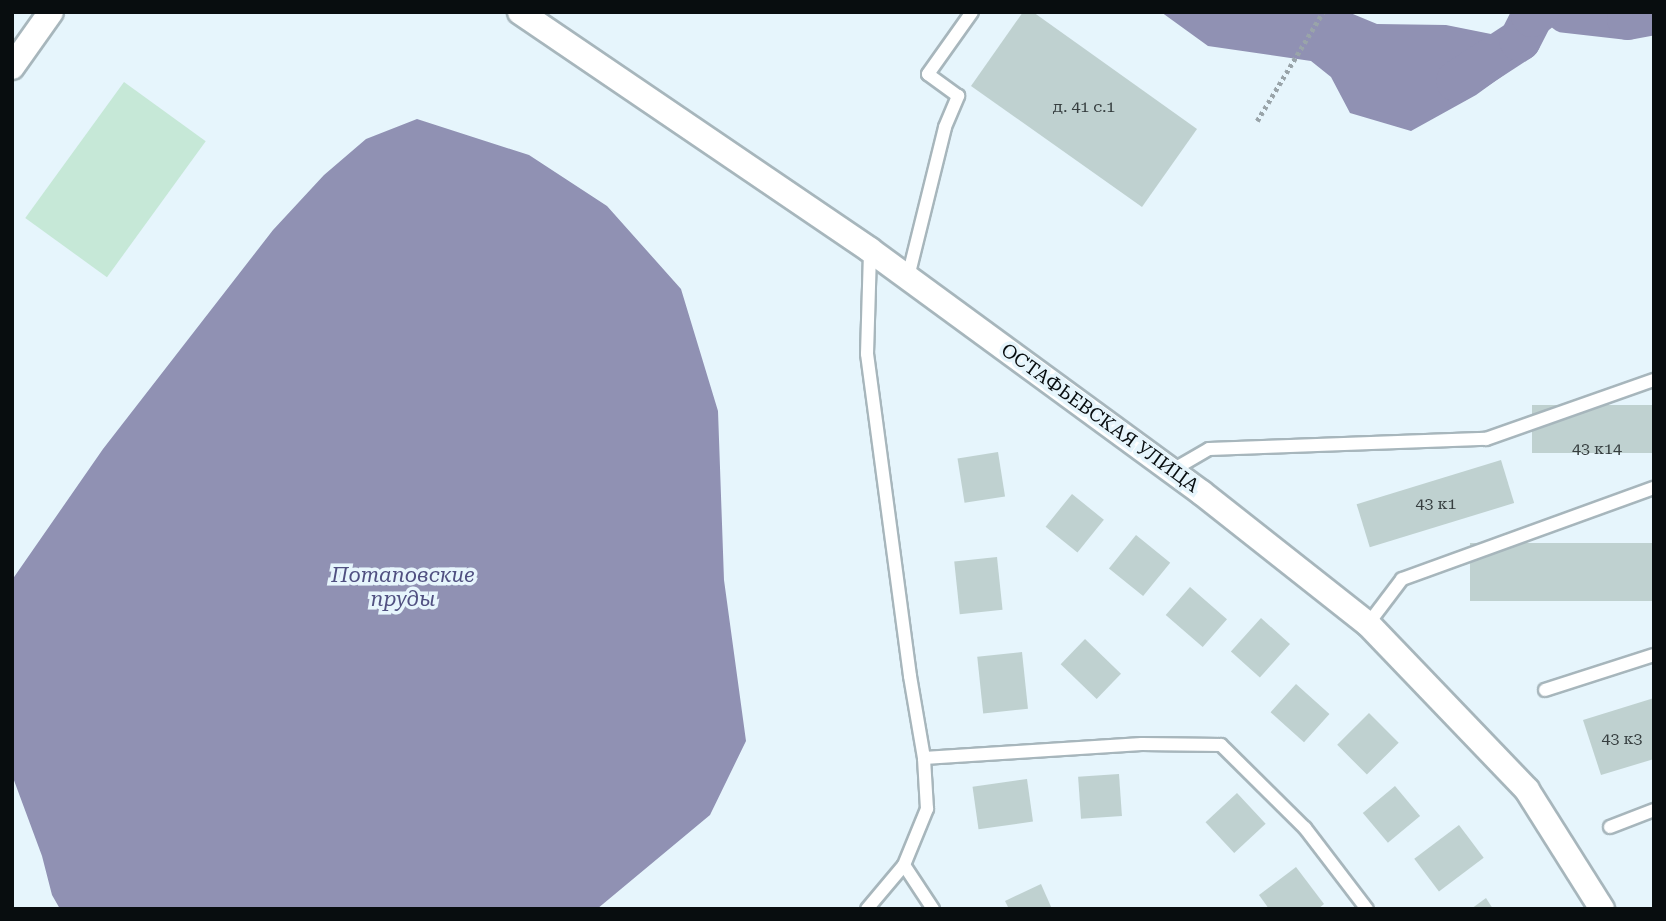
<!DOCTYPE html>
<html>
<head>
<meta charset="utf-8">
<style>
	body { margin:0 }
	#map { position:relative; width:1666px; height:921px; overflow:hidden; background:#e6f5fc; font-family:"Roboto Serif",serif }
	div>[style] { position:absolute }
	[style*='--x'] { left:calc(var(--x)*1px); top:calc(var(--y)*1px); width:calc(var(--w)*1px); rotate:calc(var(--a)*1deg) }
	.green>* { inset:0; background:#c6e8d7; transform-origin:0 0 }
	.water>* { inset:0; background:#9091b3 }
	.river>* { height:42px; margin:-21px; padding:0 21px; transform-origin:21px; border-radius:21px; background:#9091b3 }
	.building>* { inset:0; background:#bfd1d0; transform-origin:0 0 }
	.path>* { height:4.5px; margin-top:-2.25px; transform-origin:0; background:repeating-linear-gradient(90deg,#99a4a9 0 3.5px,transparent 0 7px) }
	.roads { filter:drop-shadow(2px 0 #a7b6bc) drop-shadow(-2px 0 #a7b6bc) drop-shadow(0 2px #a7b6bc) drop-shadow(0 -2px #a7b6bc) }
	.service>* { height:12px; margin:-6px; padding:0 6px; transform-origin:6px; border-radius:6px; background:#fff }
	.minor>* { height:24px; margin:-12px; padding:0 12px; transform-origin:12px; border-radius:12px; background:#fff }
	span { translate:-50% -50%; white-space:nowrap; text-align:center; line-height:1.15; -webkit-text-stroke:7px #e6f5fc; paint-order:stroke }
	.number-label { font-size:16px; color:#363e3f }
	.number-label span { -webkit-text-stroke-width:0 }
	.street-label { font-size:19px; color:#080d0f }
	.water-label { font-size:21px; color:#505081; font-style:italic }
	.frame { position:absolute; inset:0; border:14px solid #080d0f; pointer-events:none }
</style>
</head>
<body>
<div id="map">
	<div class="green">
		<div style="left:124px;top:82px;width:101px;height:168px;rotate:36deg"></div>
	</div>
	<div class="water">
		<div style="clip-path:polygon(1161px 12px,1348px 12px,1377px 24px,1446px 25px,1496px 35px,1506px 51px,1505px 74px,1476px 95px,1411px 131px,1350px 113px,1331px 77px,1311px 61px,1208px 46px)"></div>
		<div style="clip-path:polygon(417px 119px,529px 155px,607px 206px,681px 289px,718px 411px,724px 580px,746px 741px,710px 815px,597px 909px,60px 909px,52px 895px,42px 856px,12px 775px,12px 580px,103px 449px,273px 230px,324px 175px,366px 139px)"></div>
	</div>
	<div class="river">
		<div style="--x:1566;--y:12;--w:62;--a:6.4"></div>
		<div style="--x:1628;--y:19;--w:26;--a:-11"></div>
		<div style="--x:1457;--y:81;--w:75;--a:-33.1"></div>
		<div style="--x:1520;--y:40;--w:27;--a:-63"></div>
		<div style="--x:1532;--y:16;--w:7;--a:-34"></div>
	</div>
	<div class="building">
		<div style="clip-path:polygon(1023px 12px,1033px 12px,1197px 129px,1142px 207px,971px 86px)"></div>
		<div style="left:1654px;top:405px;width:48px;height:122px;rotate:90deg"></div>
		<div style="left:998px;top:452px;width:45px;height:41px;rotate:81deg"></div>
		<div style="left:1501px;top:460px;width:45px;height:151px;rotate:73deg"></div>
		<div style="left:1072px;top:494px;width:41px;height:42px;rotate:39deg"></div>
		<div style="left:1136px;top:535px;width:44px;height:43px;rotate:39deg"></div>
		<div style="left:1654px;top:543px;width:58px;height:184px;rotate:90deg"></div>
		<div style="left:997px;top:557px;width:53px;height:43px;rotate:84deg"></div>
		<div style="left:1190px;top:587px;width:49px;height:37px;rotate:41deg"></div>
		<div style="left:1261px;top:618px;width:39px;height:45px;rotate:42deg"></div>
		<div style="left:1085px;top:639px;width:50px;height:35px;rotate:44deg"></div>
		<div style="left:1022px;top:652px;width:57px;height:45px;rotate:84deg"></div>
		<div style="left:1296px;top:684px;width:45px;height:38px;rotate:42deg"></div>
		<div style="clip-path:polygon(1654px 698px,1654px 759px,1601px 775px,1583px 720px)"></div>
		<div style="left:1369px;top:713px;width:42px;height:45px;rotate:45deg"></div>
		<div style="left:1119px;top:774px;width:42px;height:41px;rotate:86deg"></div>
		<div style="left:1027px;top:779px;width:43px;height:55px;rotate:82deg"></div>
		<div style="left:1395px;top:786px;width:39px;height:42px;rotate:50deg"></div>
		<div style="left:1237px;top:793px;width:42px;height:43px;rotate:47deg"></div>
		<div style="left:1459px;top:825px;width:41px;height:56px;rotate:53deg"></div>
		<div style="clip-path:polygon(1296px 867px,1324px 904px,1318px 909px,1269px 909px,1259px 895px)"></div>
		<div style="clip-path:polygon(1041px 884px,1052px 909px,1009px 909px,1005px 901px)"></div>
		<div style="clip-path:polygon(1486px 898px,1493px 909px,1471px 909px)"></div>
	</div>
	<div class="path">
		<div style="--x:1257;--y:121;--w:127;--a:-58.8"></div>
	</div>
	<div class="roads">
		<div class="service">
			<div style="--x:908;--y:277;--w:154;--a:-76.1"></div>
			<div style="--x:945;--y:127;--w:34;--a:-67"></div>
			<div style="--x:958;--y:96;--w:37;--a:-144"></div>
			<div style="--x:928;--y:74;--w:76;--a:-54.6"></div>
			<div style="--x:1171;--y:471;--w:44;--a:-30.1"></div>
			<div style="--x:1209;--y:449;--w:277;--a:-2.1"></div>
			<div style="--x:1486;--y:439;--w:178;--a:-19.4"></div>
			<div style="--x:1368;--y:624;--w:56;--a:-52.9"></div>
			<div style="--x:1402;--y:579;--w:268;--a:-19.9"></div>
			<div style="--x:1545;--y:690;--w:114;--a:-17.8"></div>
			<div style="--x:924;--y:758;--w:218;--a:-3.7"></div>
			<div style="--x:1142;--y:744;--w:79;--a:0.7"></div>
			<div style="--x:1221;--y:745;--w:118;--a:44.7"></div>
			<div style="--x:1305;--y:828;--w:102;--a:52.6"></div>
			<div style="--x:1610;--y:827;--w:47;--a:-21.1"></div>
			<div style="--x:904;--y:865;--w:53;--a:56.6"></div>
			<div style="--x:867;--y:909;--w:57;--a:-49.9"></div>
			<div style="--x:904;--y:865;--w:61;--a:-67.7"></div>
			<div style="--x:927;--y:809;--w:51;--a:-93.4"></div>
			<div style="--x:924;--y:758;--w:83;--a:-99.7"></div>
			<div style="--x:910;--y:676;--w:325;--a:-97.6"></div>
			<div style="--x:867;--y:354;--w:104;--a:-88.3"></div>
		</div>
		<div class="minor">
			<div style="--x:520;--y:12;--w:423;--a:34.2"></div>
			<div style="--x:870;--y:250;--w:411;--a:36.2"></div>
			<div style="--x:1202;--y:493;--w:211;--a:38.3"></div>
			<div style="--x:1368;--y:624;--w:230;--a:46.2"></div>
			<div style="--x:1527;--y:790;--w:141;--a:57.8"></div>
			<div style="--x:12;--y:67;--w:67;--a:-54.7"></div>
		</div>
	</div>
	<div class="number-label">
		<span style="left:1084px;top:107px">д. 41 с.1</span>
		<span style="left:1597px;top:449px">43 к14</span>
		<span style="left:1436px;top:504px">43 к1</span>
		<span style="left:1622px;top:739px">43 к3</span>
	</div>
	<div class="street-label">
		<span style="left:1100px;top:418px;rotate:36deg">ОСТАФЬЕВСКАЯ УЛИЦА</span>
	</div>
	<div class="water-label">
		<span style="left:403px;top:587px">Потаповские<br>пруды</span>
	</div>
	<div class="frame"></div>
</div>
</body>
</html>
